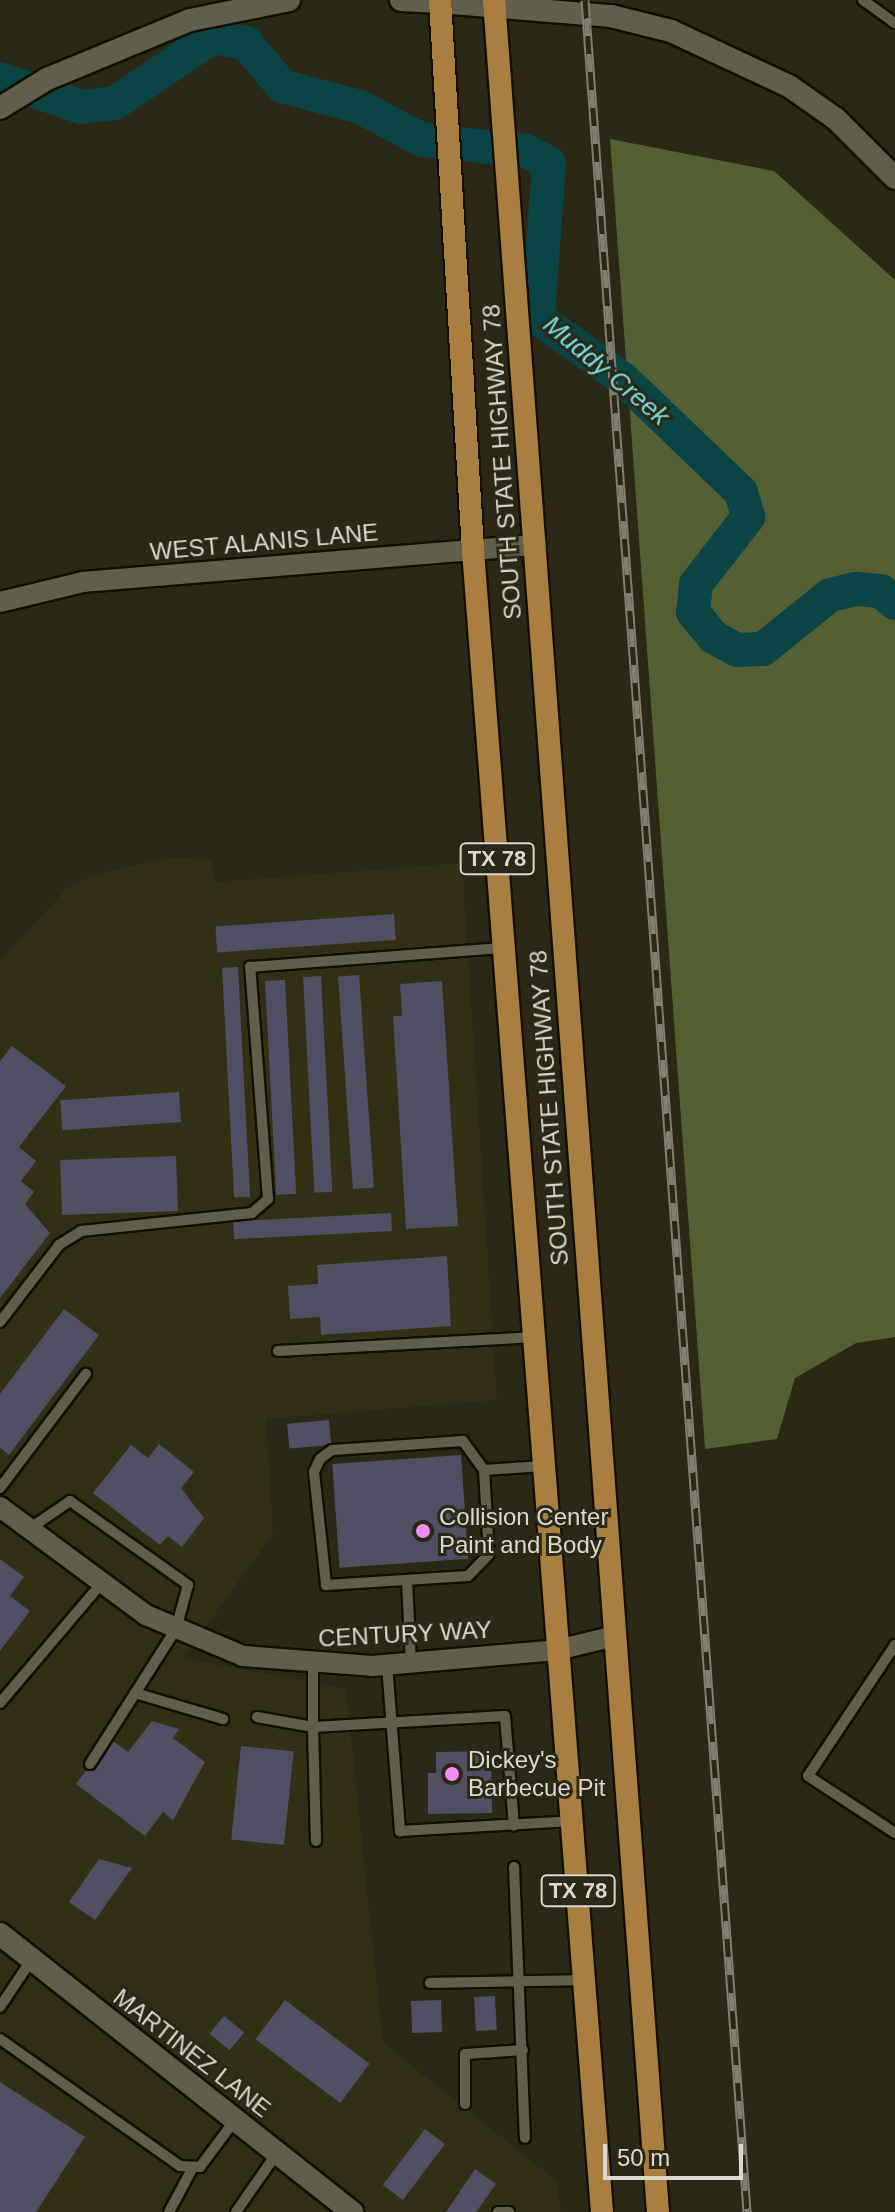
<!DOCTYPE html>
<html>
<head>
<meta charset="utf-8">
<style>
	body { margin:0 }
	#map { position:relative; width:895px; height:2212px; overflow:hidden; background:#2b2815; font-family:Helvetica,sans-serif }
	div>[style] { position:absolute }
	[style*='--x'] { left:calc(var(--x)*1px); top:calc(var(--y)*1px); width:calc(var(--w)*1px); rotate:calc(var(--a)*1deg) }
	.built>* { inset:0; background:#332f14 }
	.forest>* { inset:0; background:#546033 }
	.river>* { height:34px; margin:-17px; padding:0 17px; transform-origin:17px; border-radius:17px; background:#0b4445 }
	.building>* { inset:0; background:#514f63; transform-origin:0 0 }
	.roads { filter:drop-shadow(2px 0 #141001) drop-shadow(-2px 0 #141001) drop-shadow(0 2px #141001) drop-shadow(0 -2px #141001) }
	.service>* { height:10px; margin:-5px; padding:0 5px; transform-origin:5px; border-radius:5px; background:#615e49 }
	.minor>* { height:20px; margin:-10px; padding:0 10px; transform-origin:10px; border-radius:10px; background:#615e49 }
	.tertiary>* { height:22px; margin:-11px; padding:0 11px; transform-origin:11px; border-radius:11px; background:#615e49 }
	.secondary>* { height:22px; margin:-11px; padding:0 11px; transform-origin:11px; border-radius:11px; background:#615e49 }
	.primary>* { height:22px; margin:-11px; padding:0 11px; transform-origin:11px; border-radius:11px; background:#a87f40 }
	.rail>* { height:9px; margin-top:-4.5px; transform-origin:0; background:repeating-linear-gradient(90deg,#2b2815 0 18px,#817f6f 0 36px); box-sizing:border-box; border-block:2px solid #817f6f }
	.dots>* { width:22px; height:22px; translate:-50% -50%; box-sizing:border-box; border:4px solid #2b2815; border-radius:50% }
	span { translate:-50% -50%; white-space:nowrap; text-align:center; line-height:1.15; -webkit-text-stroke:6px #2b2815; paint-order:stroke }
	.shield-label span { padding:2px 6px; background:#2b2815; border:2px solid; border-radius:6px; -webkit-text-stroke-width:0 }
	.shield-label { font-size:22px; color:#dbd9cd; font-weight:700 }
	.street-label { font-size:24px; color:#dbd9cd }
	.poi-label { font-size:24px; color:#dbd9cd }
	.left { translate:0 -50%; text-align:left }
	.water-label { font-size:26px; color:#75dfe3; font-style:italic }
	.scale { position:absolute; left:603px; top:2144px; width:140px; height:36px; box-sizing:border-box; border:4px solid #dbd9cd; border-top:0; padding-left:10px; font-size:24px; line-height:28px; white-space:nowrap; color:#dbd9cd; -webkit-text-stroke:6px #2b2815; paint-order:stroke }
</style>
</head>
<body>
<div id="map">
	<div class="built">
		<div style="clip-path:polygon(171px 858px,211px 859px,214px 882px,462px 863px,497px 1400px,266px 1419px,273px 1534px,183px 1658px,346px 1689px,383px 2043px,557px 2181px,561px 2212px,0 2212px,0 961px,67px 888px,95px 874px)"></div>
	</div>
	<div class="forest">
		<div style="clip-path:polygon(610px 139px,774px 171px,895px 280px,895px 1337px,856px 1343px,795px 1378px,777px 1439px,705px 1449px)"></div>
	</div>
	<div class="river">
		<div style="--x:0;--y:79;--w:86;--a:19.1"></div>
		<div style="--x:81;--y:107;--w:34;--a:-7"></div>
		<div style="--x:115;--y:103;--w:118;--a:-34"></div>
		<div style="--x:213;--y:37;--w:34;--a:10"></div>
		<div style="--x:246;--y:43;--w:56;--a:50.1"></div>
		<div style="--x:282;--y:86;--w:81;--a:15.1"></div>
		<div style="--x:360;--y:107;--w:70;--a:28"></div>
		<div style="--x:422;--y:140;--w:105;--a:6"></div>
		<div style="--x:526;--y:151;--w:26;--a:28"></div>
		<div style="--x:549;--y:163;--w:155;--a:94.1"></div>
		<div style="--x:538;--y:318;--w:105;--a:35.7"></div>
		<div style="--x:623;--y:379;--w:163;--a:43.8"></div>
		<div style="--x:741;--y:492;--w:26;--a:74"></div>
		<div style="--x:748;--y:517;--w:85;--a:127.8"></div>
		<div style="--x:696;--y:584;--w:28;--a:96"></div>
		<div style="--x:693;--y:612;--w:32;--a:51"></div>
		<div style="--x:713;--y:637;--w:27;--a:28"></div>
		<div style="--x:737;--y:650;--w:26;--a:-2"></div>
		<div style="--x:763;--y:649;--w:86;--a:-38.9"></div>
		<div style="--x:830;--y:595;--w:27;--a:-13"></div>
		<div style="--x:856;--y:589;--w:25;--a:5"></div>
		<div style="--x:881;--y:591;--w:18;--a:41"></div>
	</div>
	<div class="building">
		<div style="left:394px;top:914px;width:26px;height:179px;rotate:86deg"></div>
		<div style="left:238px;top:967px;width:230px;height:16px;rotate:87deg"></div>
		<div style="left:359px;top:975px;width:213px;height:21px;rotate:86deg"></div>
		<div style="left:321px;top:976px;width:216px;height:18px;rotate:87deg"></div>
		<div style="left:285px;top:980px;width:214px;height:20px;rotate:87deg"></div>
		<div style="clip-path:polygon(442px 981px,458px 1226px,406px 1229px,393px 1016px,402px 1016px,400px 984px)"></div>
		<div style="clip-path:polygon(12px 1046px,66px 1086px,19px 1147px,36px 1161px,21px 1181px,34px 1192px,25px 1204px,50px 1233px,0 1298px,0 1061px)"></div>
		<div style="left:179px;top:1092px;width:30px;height:119px;rotate:86deg"></div>
		<div style="left:176px;top:1156px;width:55px;height:116px;rotate:88deg"></div>
		<div style="left:391px;top:1213px;width:18px;height:158px;rotate:87deg"></div>
		<div style="clip-path:polygon(447px 1256px,451px 1326px,321px 1335px,320px 1317px,290px 1319px,288px 1286px,318px 1284px,317px 1265px)"></div>
		<div style="clip-path:polygon(64px 1309px,99px 1335px,9px 1455px,0 1448px,0 1394px)"></div>
		<div style="left:329px;top:1420px;width:25px;height:42px;rotate:85deg"></div>
		<div style="clip-path:polygon(159px 1444px,194px 1472px,181px 1488px,204px 1518px,182px 1547px,168px 1536px,160px 1545px,93px 1493px,131px 1445px,148px 1458px)"></div>
		<div style="left:461px;top:1455px;width:104px;height:129px;rotate:86deg"></div>
		<div style="clip-path:polygon(0 1559px,24px 1577px,10px 1596px,30px 1611px,0 1651px)"></div>
		<div style="clip-path:polygon(152px 1721px,179px 1729px,173px 1738px,205px 1762px,173px 1820px,163px 1812px,145px 1836px,76px 1784px,110px 1739px,128px 1752px)"></div>
		<div style="left:241px;top:1746px;width:53px;height:94px;rotate:6deg"></div>
		<div style="clip-path:polygon(491px 1751px,492px 1813px,428px 1814px,428px 1773px,436px 1773px,436px 1752px)"></div>
		<div style="clip-path:polygon(99px 1859px,132px 1868px,95px 1920px,69px 1902px)"></div>
		<div style="left:495px;top:1996px;width:34px;height:21px;rotate:87deg"></div>
		<div style="left:285px;top:2000px;width:106px;height:49px;rotate:37deg"></div>
		<div style="left:441px;top:2000px;width:32px;height:30px;rotate:88deg"></div>
		<div style="left:224px;top:2016px;width:26px;height:23px;rotate:39deg"></div>
		<div style="clip-path:polygon(0 2082px,85px 2137px,36px 2212px,0 2212px)"></div>
		<div style="left:425px;top:2129px;width:25px;height:70px;rotate:37deg"></div>
		<div style="clip-path:polygon(475px 2169px,496px 2184px,476px 2212px,446px 2212px)"></div>
	</div>
	<div class="roads">
		<div class="service">
			<div style="--x:863;--y:0;--w:39;--a:36"></div>
			<div style="--x:0;--y:1322;--w:97;--a:-52.5"></div>
			<div style="--x:59;--y:1245;--w:26;--a:-32"></div>
			<div style="--x:81;--y:1231;--w:172;--a:-6"></div>
			<div style="--x:252;--y:1213;--w:21;--a:-41"></div>
			<div style="--x:268;--y:1199;--w:233;--a:-94.4"></div>
			<div style="--x:250;--y:967;--w:254;--a:-4.3"></div>
			<div style="--x:278;--y:1351;--w:255;--a:-3.1"></div>
			<div style="--x:484;--y:1470;--w:36;--a:-126"></div>
			<div style="--x:463;--y:1441;--w:131;--a:176.1"></div>
			<div style="--x:332;--y:1450;--w:15;--a:143"></div>
			<div style="--x:320;--y:1459;--w:14;--a:115"></div>
			<div style="--x:314;--y:1472;--w:114;--a:83.9"></div>
			<div style="--x:326;--y:1585;--w:142;--a:-3.6"></div>
			<div style="--x:468;--y:1576;--w:30;--a:-46"></div>
			<div style="--x:489;--y:1554;--w:84;--a:-93.4"></div>
			<div style="--x:484;--y:1470;--w:59;--a:-3.9"></div>
			<div style="--x:0;--y:1488;--w:143;--a:-53"></div>
			<div style="--x:29;--y:1529;--w:50;--a:-34.3"></div>
			<div style="--x:70;--y:1501;--w:145;--a:35.4"></div>
			<div style="--x:188;--y:1585;--w:46;--a:105.3"></div>
			<div style="--x:176;--y:1629;--w:160;--a:122.5"></div>
			<div style="--x:407;--y:1581;--w:82;--a:87.2"></div>
			<div style="--x:895;--y:1645;--w:157;--a:123.6"></div>
			<div style="--x:808;--y:1776;--w:104;--a:33.2"></div>
			<div style="--x:387;--y:1665;--w:167;--a:85.5"></div>
			<div style="--x:400;--y:1831;--w:171;--a:-3.3"></div>
			<div style="--x:313;--y:1666;--w:61;--a:90"></div>
			<div style="--x:313;--y:1727;--w:192;--a:-3.3"></div>
			<div style="--x:505;--y:1716;--w:110;--a:85.3"></div>
			<div style="--x:135;--y:1693;--w:92;--a:16.5"></div>
			<div style="--x:0;--y:1703;--w:156;--a:-49.7"></div>
			<div style="--x:257;--y:1717;--w:57;--a:10.1"></div>
			<div style="--x:313;--y:1727;--w:114;--a:88.5"></div>
			<div style="--x:514;--y:1867;--w:271;--a:87.7"></div>
			<div style="--x:430;--y:1983;--w:153;--a:-1.1"></div>
			<div style="--x:0;--y:2007;--w:58;--a:-56.3"></div>
			<div style="--x:0;--y:2039;--w:220;--a:35.2"></div>
			<div style="--x:180;--y:2166;--w:20;--a:3"></div>
			<div style="--x:200;--y:2167;--w:59;--a:-53.3"></div>
			<div style="--x:465;--y:2104;--w:50;--a:-90"></div>
			<div style="--x:465;--y:2054;--w:58;--a:-3.9"></div>
			<div style="--x:169;--y:2212;--w:49;--a:-61.9"></div>
			<div style="--x:236;--y:2212;--w:72;--a:-55.2"></div>
			<div style="--x:498;--y:2212;--w:11;--a:0"></div>
		</div>
		<div class="minor">
			<div style="--x:0;--y:602;--w:85;--a:-13.5"></div>
			<div style="--x:83;--y:582;--w:454;--a:-4.7"></div>
			<div style="--x:0;--y:1507;--w:182;--a:36.5"></div>
			<div style="--x:146;--y:1615;--w:105;--a:22.9"></div>
			<div style="--x:243;--y:1656;--w:129;--a:4.4"></div>
			<div style="--x:372;--y:1666;--w:186;--a:-4.9"></div>
			<div style="--x:557;--y:1650;--w:60;--a:-13.6"></div>
		</div>
		<div class="tertiary">
			<div style="--x:440;--y:2;--w:172;--a:4.7"></div>
			<div style="--x:611;--y:16;--w:62;--a:14"></div>
			<div style="--x:671;--y:31;--w:130;--a:25"></div>
			<div style="--x:789;--y:86;--w:57;--a:35.1"></div>
			<div style="--x:836;--y:119;--w:83;--a:45"></div>
			<div style="--x:0;--y:1934;--w:449;--a:38.3"></div>
		</div>
		<div class="secondary">
			<div style="--x:401;--y:0;--w:39;--a:3"></div>
			<div style="--x:0;--y:108;--w:55;--a:-31.7"></div>
			<div style="--x:47;--y:79;--w:155;--a:-22.4"></div>
			<div style="--x:190;--y:20;--w:101;--a:-11.4"></div>
		</div>
		<div class="primary">
			<div style="--x:440;--y:0;--w:552;--a:86.57"></div>
			<div style="--x:473;--y:551;--w:1666;--a:85.56"></div>
			<div style="--x:494;--y:0;--w:2218;--a:85.76"></div>
		</div>
	</div>
	<div class="rail">
		<div style="--x:585;--y:0;--w:2218;--a:85.81"></div>
	</div>
	<div class="dots">
		<div style="left:423px;top:1531px;background:#f08bf5"></div>
		<div style="left:452px;top:1774px;background:#f08bf5"></div>
	</div>
	<div class="shield-label">
		<span style="left:497px;top:859px">TX 78</span>
		<span style="left:578px;top:1891px">TX 78</span>
	</div>
	<div class="street-label">
		<span style="left:502px;top:462px;rotate:-94deg">SOUTH STATE HIGHWAY 78</span>
		<span style="left:264px;top:542px;rotate:-5deg">WEST ALANIS LANE</span>
		<span style="left:549px;top:1108px;rotate:-94deg">SOUTH STATE HIGHWAY 78</span>
		<span style="left:405px;top:1634px;rotate:-3deg">CENTURY WAY</span>
		<span style="left:192px;top:2053px;rotate:38deg">MARTINEZ LANE</span>
	</div>
	<div class="poi-label">
		<span class="left" style="left:439px;top:1531px">Collision Center<br>Paint and Body</span>
		<span class="left" style="left:468px;top:1774px">Dickey's<br>Barbecue Pit</span>
	</div>
	<div class="water-label">
		<span style="left:606px;top:371px;rotate:40deg">Muddy Creek</span>
	</div>
	<div class="scale">50 m</div>
</div>
</body>
</html>
